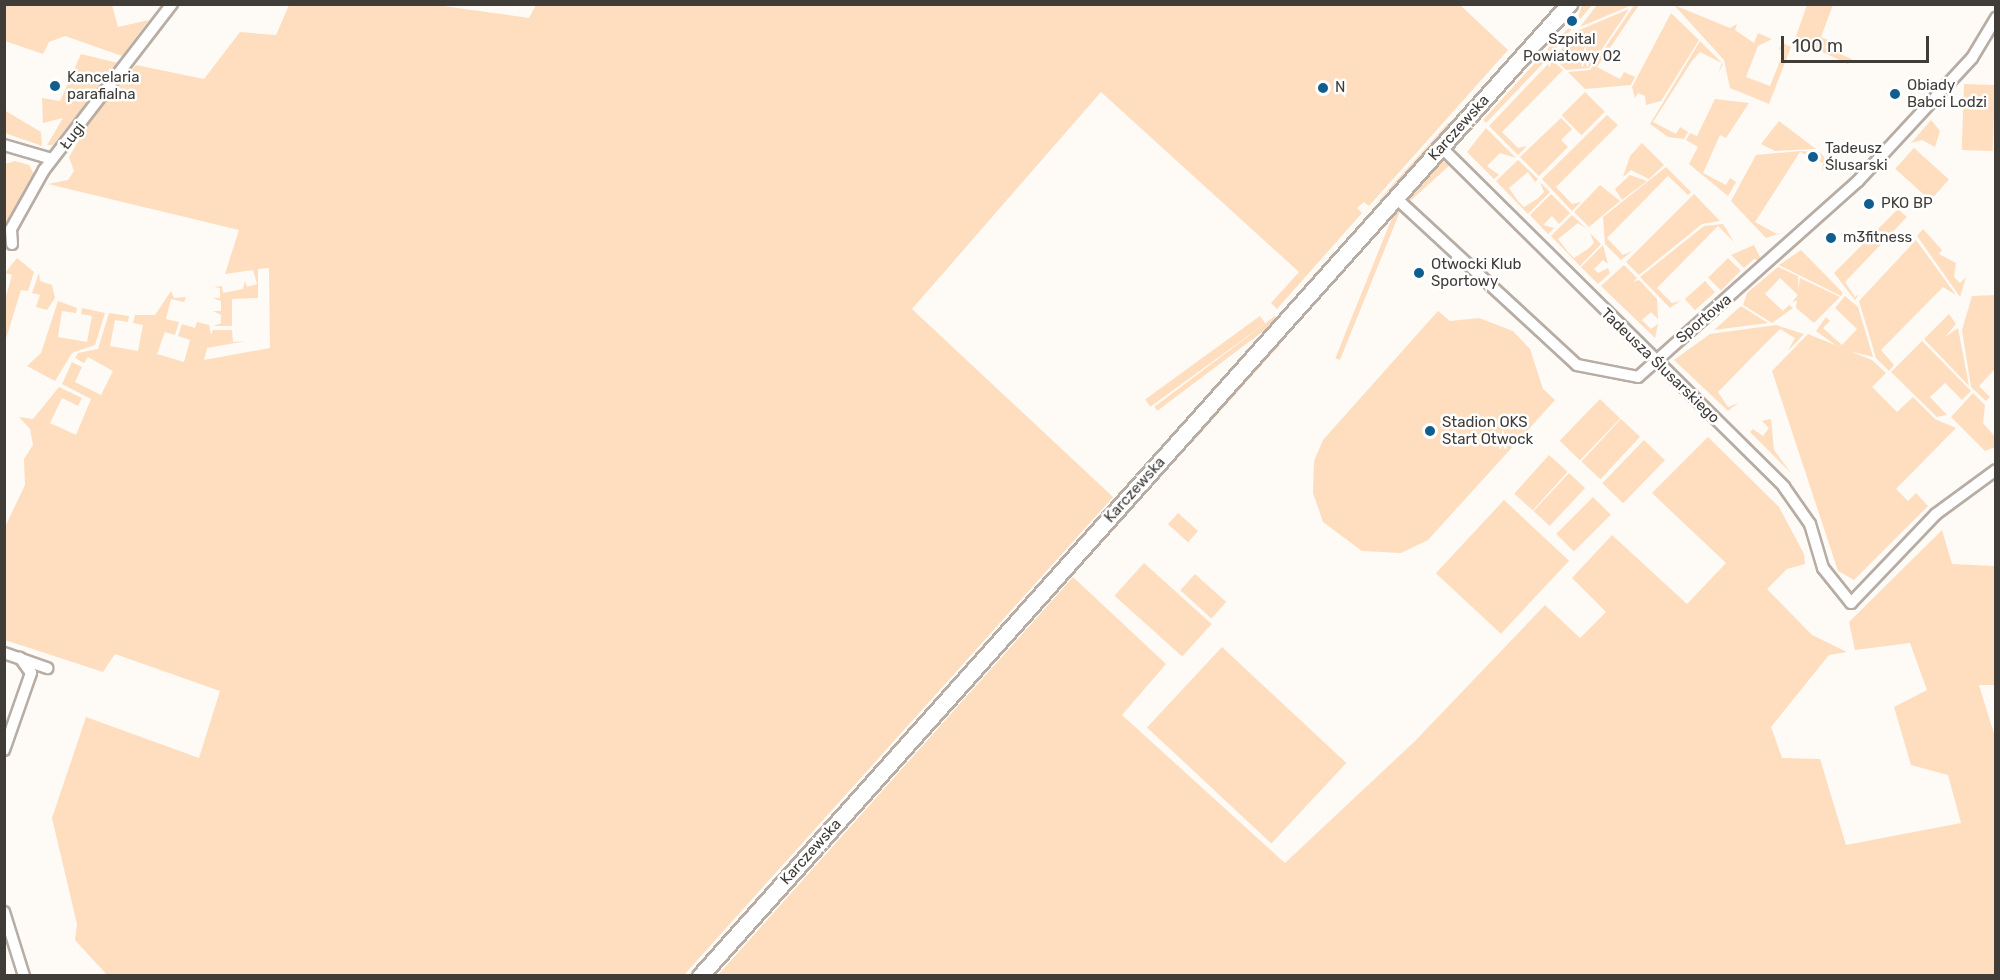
<!DOCTYPE html>
<html>
<head>
<meta charset="utf-8">
<style>
	body { margin:0 }
	#map { position:relative; width:2000px; height:980px; overflow:hidden; background:#fefaf6; font-family:Rubik,sans-serif }
	div>[style] { position:absolute }
	[style*='--x'] { left:calc(var(--x)*1px); top:calc(var(--y)*1px); width:calc(var(--w)*1px); rotate:calc(var(--a)*1deg) }
	.green>* { inset:0; background:#ffdebf; transform-origin:0 0 }
	.roads { filter:drop-shadow(2px 0 #b7ada4) drop-shadow(-2px 0 #b7ada4) drop-shadow(0 2px #b7ada4) drop-shadow(0 -2px #b7ada4) }
	.street>* { height:10px; margin:-5px; padding:0 5px; transform-origin:5px; border-radius:5px; background:#fff }
	.secondary>* { height:15px; margin:-7.5px; padding:0 7.5px; transform-origin:7.5px; border-radius:7.5px; background:#fff }
	.dots>* { width:16px; height:16px; translate:-50% -50%; box-sizing:border-box; border:3px solid #fff; border-radius:50% }
	span { translate:-50% -50%; white-space:nowrap; text-align:center; line-height:1.15; -webkit-text-stroke:5px #fff; paint-order:stroke }
	.poi-label { font-size:15px; color:#403c38 }
	.left { translate:0 -50%; text-align:left }
	.street-label { font-size:15px; color:#403c38 }
	.frame { position:absolute; inset:0; border:6px solid #403c38; pointer-events:none }
	.scale { position:absolute; left:1781px; top:36px; width:148px; height:27px; box-sizing:border-box; border:3px solid #403c38; border-top:0; padding-left:8px; font-size:18px; line-height:21px; white-space:nowrap; color:#403c38; -webkit-text-stroke:4px #fff; paint-order:stroke }
</style>
</head>
<body>
<div id="map">
	<div class="green">
		<div style="clip-path:polygon(5px 4px,112px 5px,118px 27px,149px 20px,122px 56px,65px 36px,49px 42px,43px 54px,5px 41px)"></div>
		<div style="clip-path:polygon(1635px 4px,1639px 5px,1597px 67px,1620px 79px,1624px 72px,1635px 77px,1631px 85px,1585px 89px,1568px 72px,1590px 70px)"></div>
		<div style="clip-path:polygon(536px 5px,1459px 4px,1508px 50px,1369px 206px,1364px 202px,1357px 208px,1362px 213px,1277px 309px,1271px 303px,1299px 272px,1101px 92px,912px 309px,1113px 497px,684px 975px,107px 975px,75px 940px,77px 924px,52px 818px,86px 717px,199px 758px,220px 691px,115px 654px,103px 672px,5px 640px,5px 527px,25px 485px,24px 459px,33px 445px,30px 429px,19px 417px,33px 419px,59px 387px,82px 398px,78px 406px,62px 398px,50px 423px,76px 435px,91px 399px,62px 384px,72px 362px,82px 367px,75px 382px,101px 395px,113px 371px,88px 357px,84px 363px,75px 358px,78px 353px,98px 349px,109px 313px,129px 316px,128px 322px,115px 320px,110px 346px,138px 351px,143px 325px,133px 323px,135px 315px,155px 315px,171px 291px,174px 298px,186px 297px,184px 302px,171px 299px,166px 319px,179px 322px,175px 335px,165px 332px,157px 354px,184px 362px,190px 340px,178px 336px,182px 324px,195px 328px,197px 322px,209px 325px,211px 335px,213px 330px,232px 330px,233px 342px,246px 341px,207px 348px,204px 360px,270px 348px,269px 268px,258px 269px,258px 298px,232px 299px,232px 326px,214px 326px,221px 323px,221px 315px,213px 311px,221px 311px,221px 301px,213px 298px,220px 298px,220px 288px,214px 287px,222px 286px,223px 293px,243px 289px,245px 281px,247px 287px,257px 284px,253px 270px,225px 274px,239px 230px,48px 184px,68px 180px,74px 171px,69px 157px,92px 118px,136px 65px,204px 79px,240px 32px,276px 35px,289px 5px,436px 5px,529px 18px)"></div>
		<div style="clip-path:polygon(1582px 5px,1592px 5px,1550px 55px,1547px 49px,1577px 20px)"></div>
		<div style="clip-path:polygon(1597px 5px,1597px 4px,1632px 5px,1580px 27px)"></div>
		<div style="clip-path:polygon(1674px 5px,1730px 28px,1737px 24px,1735px 30px,1754px 43px,1758px 33px,1772px 39px,1758px 46px,1746px 77px,1770px 86px,1784px 51px,1779px 49px,1783px 43px,1791px 47px,1769px 104px,1730px 88px,1724px 60px)"></div>
		<div style="clip-path:polygon(1807px 5px,1833px 5px,1821px 37px,1828px 40px,1825px 48px,1852px 59px,1848px 64px,1795px 39px)"></div>
		<div style="clip-path:polygon(1629px 9px,1589px 68px,1566px 70px,1554px 58px,1577px 31px)"></div>
		<div style="clip-path:polygon(1671px 13px,1699px 40px,1661px 101px,1646px 105px,1645px 96px,1638px 93px,1635px 98px,1632px 87px)"></div>
		<div style="clip-path:polygon(1700px 41px,1723px 64px,1718px 74px,1722px 63px,1700px 52px,1692px 61px,1653px 122px,1676px 134px,1680px 127px,1688px 132px,1684px 139px,1668px 137px,1650px 124px)"></div>
		<div style="clip-path:polygon(1544px 53px,1548px 58px,1486px 123px,1483px 120px)"></div>
		<div style="clip-path:polygon(81px 54px,118px 63px,53px 145px,47px 145px,63px 118px,43px 123px,42px 98px,60px 101px)"></div>
		<div style="clip-path:polygon(1552px 60px,1563px 70px,1502px 132px,1518px 148px,1527px 146px,1518px 155px,1489px 126px)"></div>
		<div style="left:1964px;top:84px;width:31px;height:66px;rotate:2deg"></div>
		<div style="left:1585px;top:92px;width:28px;height:33px;rotate:45deg"></div>
		<div style="clip-path:polygon(1715px 99px,1749px 103px,1726px 138px,1720px 135px,1703px 173px,1726px 185px,1730px 178px,1736px 182px,1728px 196px,1689px 164px,1698px 147px,1686px 140px,1690px 133px,1697px 136px)"></div>
		<div style="clip-path:polygon(4px 110px,41px 132px,42px 146px,5px 133px)"></div>
		<div style="clip-path:polygon(1607px 115px,1618px 125px,1556px 187px,1572px 204px,1581px 202px,1572px 211px,1542px 179px)"></div>
		<div style="clip-path:polygon(1561px 118px,1572px 129px,1561px 140px,1568px 147px,1539px 176px,1520px 157px)"></div>
		<div style="clip-path:polygon(1931px 120px,1940px 131px,1935px 147px,1922px 140px,1911px 143px)"></div>
		<div style="clip-path:polygon(1779px 121px,1816px 149px,1775px 151px,1761px 144px)"></div>
		<div style="clip-path:polygon(1448px 123px,1452px 127px,1371px 209px)"></div>
		<div style="clip-path:polygon(1486px 128px,1516px 158px,1500px 153px,1487px 166px,1499px 175px,1494px 179px,1467px 152px)"></div>
		<div style="clip-path:polygon(1642px 143px,1664px 165px,1649px 179px,1631px 170px,1623px 177px,1630px 156px)"></div>
		<div style="left:1914px;top:148px;width:47px;height:28px;rotate:42deg"></div>
		<div style="clip-path:polygon(1800px 151px,1820px 152px,1827px 161px,1822px 172px,1823px 163px,1800px 152px,1755px 222px,1777px 234px,1785px 232px,1766px 238px,1731px 201px,1756px 155px)"></div>
		<div style="clip-path:polygon(1438px 160px,1451px 164px,1408px 203px,1407px 197px)"></div>
		<div style="clip-path:polygon(1518px 160px,1538px 179px,1535px 182px,1528px 172px,1509px 188px,1518px 201px,1524px 207px,1537px 199px,1544px 192px,1540px 182px,1550px 192px,1528px 214px,1496px 181px)"></div>
		<div style="clip-path:polygon(15px 161px,29px 165px,35px 176px,5px 236px,5px 164px)"></div>
		<div style="clip-path:polygon(1666px 167px,1691px 192px,1688px 195px,1668px 176px,1607px 238px,1623px 255px,1632px 251px,1621px 260px,1605px 244px,1603px 217px)"></div>
		<div style="clip-path:polygon(1630px 175px,1647px 181px,1622px 200px,1615px 189px)"></div>
		<div style="clip-path:polygon(1600px 185px,1620px 201px,1589px 227px,1574px 212px)"></div>
		<div style="clip-path:polygon(1551px 194px,1570px 213px,1559px 224px,1552px 216px,1543px 225px,1554px 228px,1548px 234px,1530px 215px)"></div>
		<div style="clip-path:polygon(1694px 194px,1720px 221px,1702px 224px,1639px 275px,1626px 262px)"></div>
		<div style="left:1396px;top:208px;width:5px;height:162px;rotate:22deg"></div>
		<div style="clip-path:polygon(1898px 209px,1907px 217px,1845px 282px,1855px 297px,1859px 294px,1855px 300px,1834px 273px)"></div>
		<div style="clip-path:polygon(1572px 215px,1587px 229px,1578px 223px,1558px 239px,1568px 252px,1574px 258px,1588px 249px,1594px 243px,1590px 233px,1601px 244px,1580px 266px,1551px 236px)"></div>
		<div style="clip-path:polygon(1723px 224px,1734px 242px,1718px 226px,1657px 288px,1672px 303px,1680px 301px,1670px 308px,1640px 277px,1704px 226px)"></div>
		<div style="clip-path:polygon(1923px 229px,1942px 250px,1939px 254px,1956px 263px,1954px 277px,1960px 283px,1966px 277px,1960px 297px,1917px 236px)"></div>
		<div style="clip-path:polygon(1916px 240px,1956px 295px,1943px 287px,1881px 350px,1894px 365px,1889px 371px,1876px 358px,1859px 301px)"></div>
		<div style="clip-path:polygon(1603px 245px,1608px 264px,1603px 260px,1594px 269px,1598px 273px,1608px 268px,1610px 273px,1598px 284px,1581px 267px)"></div>
		<div style="clip-path:polygon(1754px 245px,1762px 261px,1754px 259px,1744px 268px,1731px 255px)"></div>
		<div style="clip-path:polygon(1801px 250px,1843px 293px,1841px 296px,1779px 265px)"></div>
		<div style="clip-path:polygon(17px 258px,34px 272px,28px 291px,21px 290px,5px 342px,5px 300px,12px 275px,5px 273px)"></div>
		<div style="left:1728px;top:258px;width:18px;height:28px;rotate:45deg"></div>
		<div style="clip-path:polygon(1624px 265px,1637px 278px,1633px 282px,1639px 280px,1657px 299px,1658px 319px,1651px 312px,1642px 320px,1651px 329px,1658px 324px,1655px 338px,1601px 286px)"></div>
		<div style="clip-path:polygon(1778px 267px,1798px 276px,1799px 300px,1792px 302px,1798px 295px,1780px 278px,1765px 294px,1783px 311px,1789px 305px,1793px 308px,1772px 323px,1743px 305px,1747px 293px)"></div>
		<div style="clip-path:polygon(39px 273px,40px 281px,52px 285px,55px 298px,47px 310px,36px 307px,40px 295px,32px 293px)"></div>
		<div style="clip-path:polygon(1800px 278px,1840px 297px,1814px 323px,1796px 308px)"></div>
		<div style="left:1705px;top:281px;width:15px;height:27px;rotate:48deg"></div>
		<div style="clip-path:polygon(1996px 295px,1995px 369px,1979px 386px,1990px 397px,1986px 401px,1971px 387px,1962px 330px,1972px 296px)"></div>
		<div style="clip-path:polygon(1845px 296px,1858px 307px,1873px 357px,1841px 349px,1816px 331px,1826px 317px,1830px 321px,1823px 328px,1842px 345px,1857px 329px,1835px 308px)"></div>
		<div style="clip-path:polygon(58px 301px,77px 308px,76px 313px,62px 311px,58px 337px,87px 342px,92px 316px,81px 314px,82px 308px,105px 313px,95px 345px,72px 353px,55px 381px,27px 366px,41px 353px)"></div>
		<div style="clip-path:polygon(1741px 306px,1768px 323px,1714px 330px)"></div>
		<div style="clip-path:polygon(1438px 311px,1450px 321px,1479px 318px,1513px 331px,1530px 349px,1543px 389px,1555px 400px,1428px 540px,1401px 553px,1362px 551px,1323px 522px,1313px 493px,1314px 461px,1323px 440px)"></div>
		<div style="clip-path:polygon(1949px 314px,1956px 324px,1945px 337px,1958px 328px,1969px 386px,1924px 339px)"></div>
		<div style="left:1260px;top:316px;width:9px;height:142px;rotate:54deg"></div>
		<div style="left:1275px;top:316px;width:5px;height:151px;rotate:53deg"></div>
		<div style="clip-path:polygon(1776px 325px,1804px 334px,1788px 351px,1795px 338px,1780px 329px,1760px 349px,1718px 392px,1728px 407px,1738px 403px,1728px 411px,1674px 360px,1710px 334px)"></div>
		<div style="clip-path:polygon(1808px 334px,1872px 360px,1886px 373px,1872px 387px,1897px 412px,1913px 397px,1935px 419px,1956px 428px,1896px 489px,1908px 501px,1916px 493px,1928px 506px,1854px 580px,1838px 571px,1772px 371px)"></div>
		<div style="clip-path:polygon(1277px 337px,1284px 340px,1191px 444px,1189px 440px)"></div>
		<div style="clip-path:polygon(1922px 341px,1971px 391px,1962px 400px,1945px 383px,1930px 397px,1947px 415px,1937px 417px,1891px 372px)"></div>
		<div style="clip-path:polygon(1973px 393px,1985px 405px,1983px 423px,1995px 437px,1995px 447px,1985px 451px,1951px 417px)"></div>
		<div style="left:1600px;top:399px;width:28px;height:58px;rotate:44deg"></div>
		<div style="left:1621px;top:419px;width:26px;height:58px;rotate:43deg"></div>
		<div style="clip-path:polygon(1771px 419px,1774px 450px,1791px 473px,1750px 432px,1753px 429px,1763px 436px,1769px 428px,1762px 421px)"></div>
		<div style="clip-path:polygon(1708px 437px,1779px 507px,1804px 554px,1805px 564px,1787px 569px,1767px 589px,1812px 635px,1847px 652px,1829px 655px,1771px 727px,1782px 758px,1820px 759px,1846px 845px,1961px 823px,1948px 775px,1911px 765px,1894px 707px,1927px 690px,1910px 643px,1855px 650px,1849px 622px,1942px 530px,1952px 564px,1995px 566px,1995px 685px,1979px 685px,1995px 737px,1995px 975px,718px 975px,1073px 577px,1166px 664px,1122px 715px,1285px 863px,1415px 741px,1545px 605px,1580px 638px,1606px 612px,1572px 578px,1612px 535px,1687px 604px,1726px 563px,1652px 493px)"></div>
		<div style="left:1644px;top:440px;width:29px;height:60px;rotate:44deg"></div>
		<div style="left:1549px;top:455px;width:25px;height:52px;rotate:42deg"></div>
		<div style="clip-path:polygon(1163px 465px,1168px 469px,1131px 510px,715px 975px,707px 976px)"></div>
		<div style="left:1569px;top:473px;width:22px;height:52px;rotate:43deg"></div>
		<div style="left:1593px;top:497px;width:25px;height:52px;rotate:45deg"></div>
		<div style="left:1504px;top:500px;width:89px;height:100px;rotate:43deg"></div>
		<div style="left:1178px;top:513px;width:27px;height:15px;rotate:42deg"></div>
		<div style="left:1144px;top:563px;width:91px;height:44px;rotate:42deg"></div>
		<div style="left:1195px;top:574px;width:42px;height:22px;rotate:42deg"></div>
		<div style="left:1222px;top:647px;width:170px;height:110px;rotate:43deg"></div>
	</div>
	<div class="roads">
		<div class="street">
			<div style="--x:4;--y:145;--w:50;--a:16.3"></div>
			<div style="--x:1441;--y:147;--w:483;--a:44.7"></div>
			<div style="--x:1784;--y:487;--w:45;--a:54.9"></div>
			<div style="--x:1810;--y:524;--w:46;--a:73.5"></div>
			<div style="--x:1823;--y:568;--w:45;--a:51.3"></div>
			<div style="--x:1851;--y:603;--w:123;--a:-46.3"></div>
			<div style="--x:1936;--y:514;--w:74;--a:-36.3"></div>
			<div style="--x:1396;--y:198;--w:246;--a:42.7"></div>
			<div style="--x:1577;--y:365;--w:62;--a:11.1"></div>
			<div style="--x:1638;--y:377;--w:295;--a:-41.7"></div>
			<div style="--x:1858;--y:181;--w:168;--a:-47.2"></div>
			<div style="--x:1972;--y:58;--w:47;--a:-59"></div>
			<div style="--x:12;--y:244;--w:15;--a:-94"></div>
			<div style="--x:11;--y:229;--w:68;--a:-60.8"></div>
			<div style="--x:44;--y:170;--w:210;--a:-52.4"></div>
			<div style="--x:4;--y:653;--w:46;--a:19.2"></div>
			<div style="--x:4;--y:750;--w:82;--a:-70.7"></div>
			<div style="--x:31;--y:673;--w:19;--a:-126"></div>
			<div style="--x:4;--y:912;--w:67;--a:72.6"></div>
		</div>
		<div class="secondary">
			<div style="--x:700;--y:976;--w:1304;--a:-48.2"></div>
		</div>
	</div>
	<div class="dots">
		<div style="left:1572px;top:21px;background:#105d90"></div>
		<div style="left:55px;top:86px;background:#105d90"></div>
		<div style="left:1323px;top:88px;background:#105d90"></div>
		<div style="left:1895px;top:94px;background:#105d90"></div>
		<div style="left:1813px;top:157px;background:#105d90"></div>
		<div style="left:1869px;top:204px;background:#105d90"></div>
		<div style="left:1831px;top:238px;background:#105d90"></div>
		<div style="left:1419px;top:273px;background:#105d90"></div>
		<div style="left:1430px;top:431px;background:#105d90"></div>
	</div>
	<div class="poi-label">
		<span style="left:1572px;top:48px">Szpital<br>Powiatowy 02</span>
		<span class="left" style="left:67px;top:86px">Kancelaria<br>parafialna</span>
		<span class="left" style="left:1907px;top:94px">Obiady<br>Babci Lodzi</span>
		<span class="left" style="left:1335px;top:88px">N</span>
		<span class="left" style="left:1825px;top:157px">Tadeusz<br>Ślusarski</span>
		<span class="left" style="left:1881px;top:204px">PKO BP</span>
		<span class="left" style="left:1843px;top:238px">m3fitness</span>
		<span class="left" style="left:1431px;top:273px">Otwocki Klub<br>Sportowy</span>
		<span class="left" style="left:1442px;top:431px">Stadion OKS<br>Start Otwock</span>
	</div>
	<div class="street-label">
		<span style="left:1459px;top:128px;rotate:-48deg">Karczewska</span>
		<span style="left:73px;top:136px;rotate:-52deg">Ługi</span>
		<span style="left:1704px;top:319px;rotate:-40deg">Sportowa</span>
		<span style="left:1660px;top:366px;rotate:44deg">Tadeusza Ślusarskiego</span>
		<span style="left:1135px;top:490px;rotate:-48deg">Karczewska</span>
		<span style="left:811px;top:852px;rotate:-48deg">Karczewska</span>
	</div>
	<div class="frame"></div>
	<div class="scale">100 m</div>
</div>
</body>
</html>
